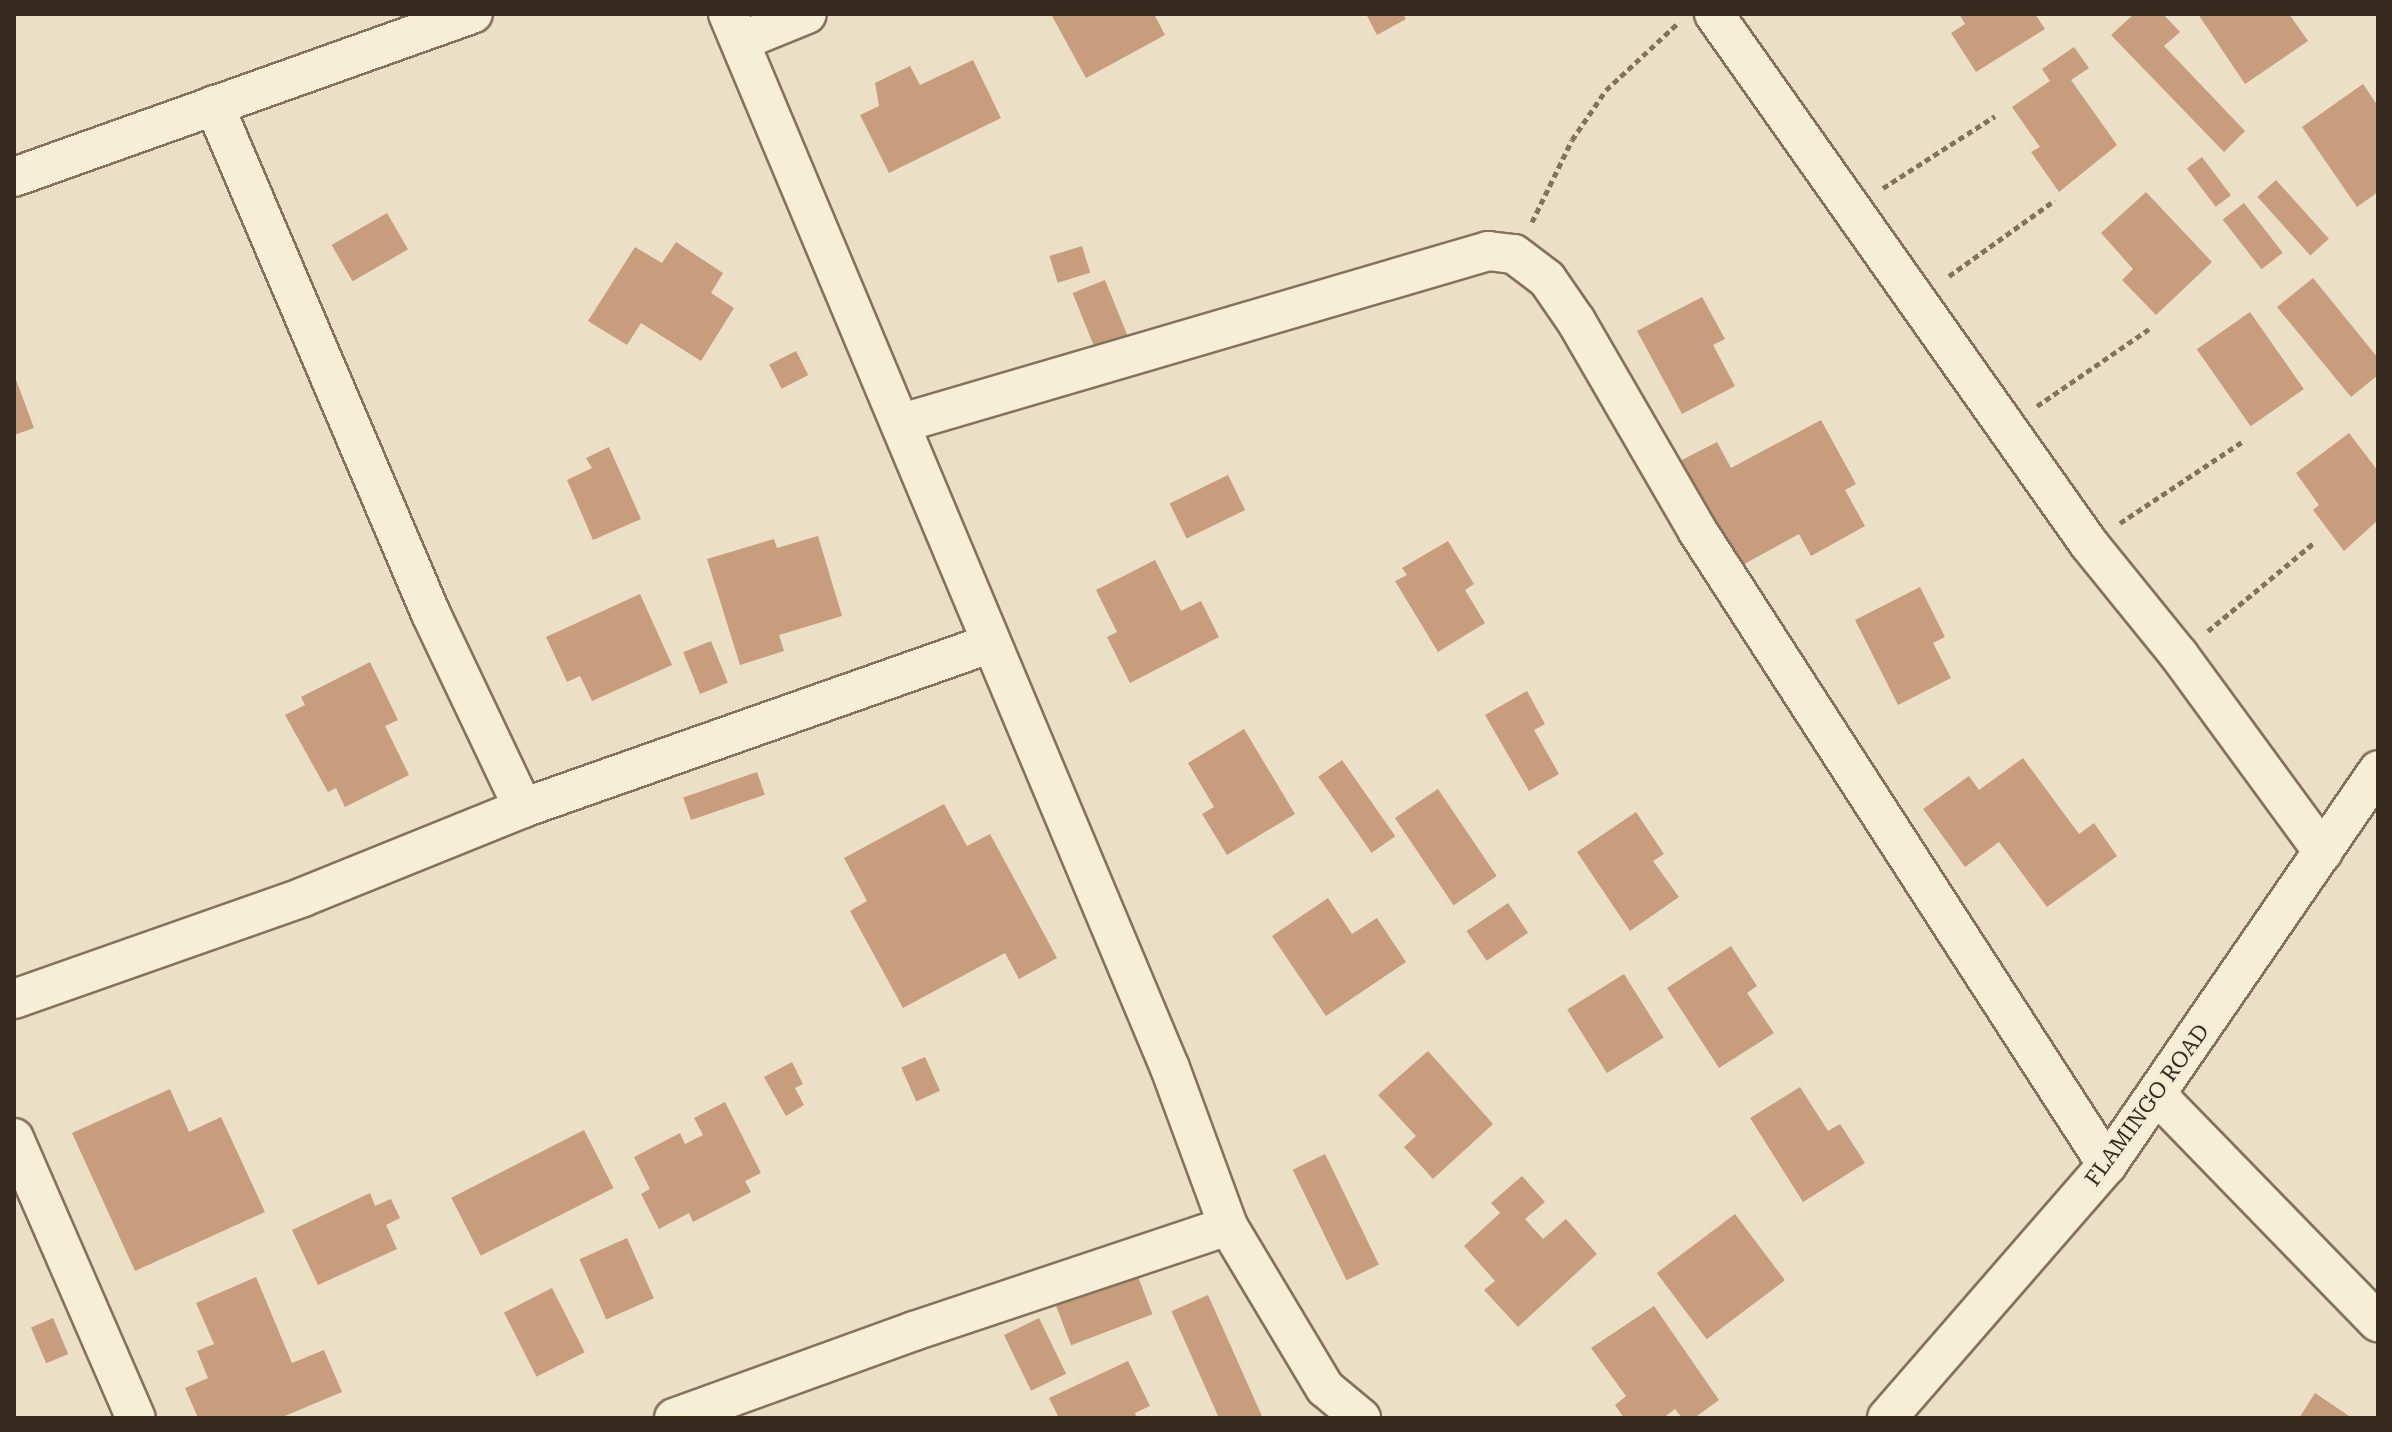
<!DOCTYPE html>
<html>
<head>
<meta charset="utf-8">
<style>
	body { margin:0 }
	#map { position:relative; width:2392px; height:1432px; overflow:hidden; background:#ebe0c5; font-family:"Roboto Serif",serif }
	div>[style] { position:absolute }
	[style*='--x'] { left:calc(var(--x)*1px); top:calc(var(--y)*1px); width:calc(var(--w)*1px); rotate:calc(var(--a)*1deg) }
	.building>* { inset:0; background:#c79d7d; transform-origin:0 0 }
	.path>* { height:5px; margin-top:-2.5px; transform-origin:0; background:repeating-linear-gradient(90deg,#85725c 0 6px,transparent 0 10px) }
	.roads { filter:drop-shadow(2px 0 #85725c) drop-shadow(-2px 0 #85725c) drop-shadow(0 2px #85725c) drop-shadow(0 -2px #85725c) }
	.street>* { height:38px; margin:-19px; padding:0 19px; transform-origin:19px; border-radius:19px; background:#f6eed7 }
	span { translate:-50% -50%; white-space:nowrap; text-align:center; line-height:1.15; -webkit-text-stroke:6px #f3ebd4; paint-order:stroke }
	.street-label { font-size:22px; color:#362a1f }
	.frame { position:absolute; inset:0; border:16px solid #362a1f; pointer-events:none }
</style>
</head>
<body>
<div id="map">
	<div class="building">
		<div style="clip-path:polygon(1056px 14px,1154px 14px,1165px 35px,1086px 78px,1052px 16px)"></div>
		<div style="clip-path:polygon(1366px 14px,1403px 14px,1406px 19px,1377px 35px)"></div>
		<div style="clip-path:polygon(1959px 14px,2035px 14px,2045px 29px,1976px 72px,1951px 33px,1965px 24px)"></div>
		<div style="clip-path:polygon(2134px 14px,2163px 14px,2180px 32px,2164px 46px,2245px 131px,2224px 152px,2111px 35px)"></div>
		<div style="clip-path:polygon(2198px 14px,2289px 14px,2308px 41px,2245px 84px)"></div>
		<div style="clip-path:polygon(2074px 47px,2089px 68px,2071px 80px,2117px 145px,2059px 192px,2031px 152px,2040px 147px,2012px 107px,2050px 81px,2042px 69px)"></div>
		<div style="clip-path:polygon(973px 60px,1001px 118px,889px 173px,860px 115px,879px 106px,875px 83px,910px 66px,920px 85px)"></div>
		<div style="clip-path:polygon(2363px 84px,2378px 106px,2378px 192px,2357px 207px,2302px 127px)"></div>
		<div style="left:2202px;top:157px;width:48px;height:19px;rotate:53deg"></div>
		<div style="left:2276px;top:180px;width:79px;height:25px;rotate:48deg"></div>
		<div style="clip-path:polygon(2146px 192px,2212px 262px,2156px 315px,2122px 280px,2133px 269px,2101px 233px)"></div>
		<div style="left:2244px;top:203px;width:63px;height:27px;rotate:52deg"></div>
		<div style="left:387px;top:213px;width:42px;height:64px;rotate:60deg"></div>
		<div style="clip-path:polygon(676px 242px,723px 273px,711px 293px,734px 308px,701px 361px,641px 323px,627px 345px,588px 321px,635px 247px,662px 263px)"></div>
		<div style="left:1082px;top:246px;width:28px;height:34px;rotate:73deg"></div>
		<div style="clip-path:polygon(2313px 278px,2378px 358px,2378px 375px,2351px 397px,2277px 307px)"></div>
		<div style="left:1105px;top:280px;width:66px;height:35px;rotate:68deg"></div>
		<div style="clip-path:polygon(1702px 297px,1725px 339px,1713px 345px,1735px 386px,1682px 414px,1637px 331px)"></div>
		<div style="left:2250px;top:312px;width:94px;height:65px;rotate:55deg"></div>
		<div style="left:796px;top:351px;width:27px;height:30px;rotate:63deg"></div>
		<div style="clip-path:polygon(14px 374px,34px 428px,14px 435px)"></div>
		<div style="clip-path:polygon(1821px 420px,1856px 484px,1845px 490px,1865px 526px,1811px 556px,1799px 534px,1735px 569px,1678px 462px,1717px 442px,1731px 468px)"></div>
		<div style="clip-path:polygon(2349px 433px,2378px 471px,2378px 520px,2344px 551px,2313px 510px,2319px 505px,2296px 473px)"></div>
		<div style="clip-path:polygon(609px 447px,641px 519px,593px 540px,567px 480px,592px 468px,586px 458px)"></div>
		<div style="left:1228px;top:475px;width:39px;height:65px;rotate:64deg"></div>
		<div style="clip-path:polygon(818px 536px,842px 616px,779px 635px,784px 651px,740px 665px,707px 559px,774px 539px,777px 548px)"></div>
		<div style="clip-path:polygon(1448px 541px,1474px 584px,1465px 590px,1485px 623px,1438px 652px,1395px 581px,1407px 575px,1402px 568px)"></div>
		<div style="clip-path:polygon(1155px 560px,1181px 611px,1201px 601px,1219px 637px,1130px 683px,1107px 637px,1117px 632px,1096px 590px)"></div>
		<div style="clip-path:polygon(1920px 587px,1945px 637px,1933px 643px,1951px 678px,1898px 705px,1855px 620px)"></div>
		<div style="clip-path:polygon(640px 594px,672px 665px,592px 701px,580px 676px,567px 682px,546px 637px)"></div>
		<div style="left:711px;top:641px;width:45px;height:30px;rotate:68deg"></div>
		<div style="clip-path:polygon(370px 662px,398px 720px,385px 726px,409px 775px,345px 807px,336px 788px,328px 792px,285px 715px,305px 705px,301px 697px)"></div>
		<div style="clip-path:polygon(1527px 691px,1545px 724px,1534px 730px,1559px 774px,1529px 791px,1485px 715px)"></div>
		<div style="clip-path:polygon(1244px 729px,1295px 814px,1227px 855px,1202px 814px,1214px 807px,1188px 763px)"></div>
		<div style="clip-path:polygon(2023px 758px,2079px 834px,2094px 823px,2117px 856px,2047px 907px,1999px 842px,1965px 867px,1923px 809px,1969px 776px,1979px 790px)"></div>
		<div style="left:1342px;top:760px;width:93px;height:29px;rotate:55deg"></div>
		<div style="left:757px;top:772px;width:24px;height:78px;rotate:71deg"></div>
		<div style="left:1438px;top:789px;width:105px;height:52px;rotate:56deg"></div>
		<div style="clip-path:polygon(944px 804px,967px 846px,990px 834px,1057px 958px,1019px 979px,1005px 953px,903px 1008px,850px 911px,867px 901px,844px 858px)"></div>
		<div style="clip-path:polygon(1636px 812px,1664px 854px,1653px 861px,1679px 897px,1630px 931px,1577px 852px)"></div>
		<div style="clip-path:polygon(1328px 898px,1352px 934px,1377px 918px,1406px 962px,1326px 1016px,1272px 936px)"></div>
		<div style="left:1508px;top:903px;width:36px;height:50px;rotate:56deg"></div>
		<div style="clip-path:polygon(1731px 946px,1757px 986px,1747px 993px,1774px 1033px,1719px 1068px,1667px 988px)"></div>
		<div style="left:1624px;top:974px;width:75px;height:67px;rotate:58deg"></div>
		<div style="clip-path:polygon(1428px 1051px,1493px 1124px,1433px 1179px,1404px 1147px,1416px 1136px,1378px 1095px)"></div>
		<div style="left:925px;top:1057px;width:37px;height:26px;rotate:66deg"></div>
		<div style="clip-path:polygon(792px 1062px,803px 1084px,795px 1088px,804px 1105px,786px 1116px,764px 1077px)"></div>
		<div style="clip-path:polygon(1800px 1087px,1828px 1131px,1840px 1124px,1865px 1163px,1803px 1202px,1750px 1118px)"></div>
		<div style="clip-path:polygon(170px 1089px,189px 1132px,221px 1117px,265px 1212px,135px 1271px,72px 1133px)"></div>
		<div style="clip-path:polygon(725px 1102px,761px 1173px,745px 1181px,751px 1192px,693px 1222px,689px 1213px,659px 1229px,641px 1194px,650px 1189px,634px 1157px,680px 1133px,685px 1144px,703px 1135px,694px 1118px)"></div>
		<div style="left:584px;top:1130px;width:65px;height:149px;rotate:63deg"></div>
		<div style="left:1325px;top:1154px;width:123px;height:36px;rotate:64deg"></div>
		<div style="clip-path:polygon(1522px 1176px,1545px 1202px,1525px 1219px,1543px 1239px,1566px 1219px,1597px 1254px,1518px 1327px,1484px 1290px,1495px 1281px,1464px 1246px,1500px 1213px,1491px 1203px)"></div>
		<div style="clip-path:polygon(370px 1193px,375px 1206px,391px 1199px,400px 1218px,386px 1225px,397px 1249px,318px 1285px,292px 1230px)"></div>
		<div style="left:1735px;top:1214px;width:83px;height:98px;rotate:53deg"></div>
		<div style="left:627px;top:1238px;width:66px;height:52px;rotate:66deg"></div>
		<div style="left:1137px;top:1274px;width:43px;height:87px;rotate:69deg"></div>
		<div style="clip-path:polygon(256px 1277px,292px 1363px,324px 1350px,342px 1392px,280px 1418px,198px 1418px,185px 1388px,208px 1378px,197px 1351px,214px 1344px,196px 1303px)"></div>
		<div style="left:552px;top:1288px;width:72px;height:54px;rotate:63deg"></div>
		<div style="left:1208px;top:1295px;width:135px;height:40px;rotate:66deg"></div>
		<div style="clip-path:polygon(1654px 1306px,1719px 1400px,1694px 1418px,1682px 1418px,1675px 1409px,1663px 1418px,1624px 1418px,1615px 1405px,1626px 1396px,1591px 1348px)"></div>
		<div style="left:53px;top:1318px;width:39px;height:24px;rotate:67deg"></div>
		<div style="left:1039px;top:1318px;width:62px;height:39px;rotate:64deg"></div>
		<div style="clip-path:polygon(1128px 1361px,1150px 1406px,1135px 1413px,1137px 1418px,1059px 1418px,1049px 1398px)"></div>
		<div style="clip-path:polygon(2315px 1393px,2352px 1418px,2299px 1418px)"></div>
	</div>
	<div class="path">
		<div style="--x:1883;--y:188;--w:133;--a:-32.7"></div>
		<div style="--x:1532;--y:222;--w:91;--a:-64"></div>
		<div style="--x:1572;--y:140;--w:60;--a:-55.8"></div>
		<div style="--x:1606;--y:90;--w:98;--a:-42.9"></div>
		<div style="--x:1949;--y:276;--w:130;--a:-35.6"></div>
		<div style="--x:2037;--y:406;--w:136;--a:-34.5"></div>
		<div style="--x:2120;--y:523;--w:146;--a:-33.6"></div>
		<div style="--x:2208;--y:631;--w:139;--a:-39.8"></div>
	</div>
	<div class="roads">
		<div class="street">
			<div style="--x:728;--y:14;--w:1143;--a:67.25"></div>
			<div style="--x:1170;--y:1068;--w:168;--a:69.8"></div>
			<div style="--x:1228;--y:1226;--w:189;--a:59.1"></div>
			<div style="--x:1325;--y:1388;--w:47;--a:39.8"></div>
			<div style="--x:1714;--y:14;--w:649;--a:54.72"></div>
			<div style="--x:2089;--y:544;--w:143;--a:51"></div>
			<div style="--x:2179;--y:655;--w:244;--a:53.8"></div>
			<div style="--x:741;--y:41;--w:71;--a:-22.2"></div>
			<div style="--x:214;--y:105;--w:553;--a:66.91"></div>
			<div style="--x:431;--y:614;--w:215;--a:64.6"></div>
			<div style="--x:14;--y:177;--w:487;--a:-19.6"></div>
			<div style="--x:902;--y:423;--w:611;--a:-16.36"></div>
			<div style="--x:1488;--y:251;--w:26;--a:7"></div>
			<div style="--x:1514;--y:254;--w:41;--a:37.1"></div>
			<div style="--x:1547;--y:279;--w:51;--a:55.4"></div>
			<div style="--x:1576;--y:321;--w:241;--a:59.9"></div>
			<div style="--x:1697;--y:530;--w:756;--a:57.15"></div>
			<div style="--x:14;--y:999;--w:306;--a:-19.4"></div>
			<div style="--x:303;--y:897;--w:237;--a:-22"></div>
			<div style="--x:523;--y:808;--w:496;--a:-19.4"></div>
			<div style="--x:2157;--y:1095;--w:317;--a:45.8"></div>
			<div style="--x:14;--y:1138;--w:305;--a:66.5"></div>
			<div style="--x:674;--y:1418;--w:255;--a:-19.9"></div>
			<div style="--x:914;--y:1331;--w:331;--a:-18.5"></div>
			<div style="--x:1887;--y:1418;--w:335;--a:-49"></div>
			<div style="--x:2107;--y:1165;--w:479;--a:-55.5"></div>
		</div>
	</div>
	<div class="street-label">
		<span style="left:2147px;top:1105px;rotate:-54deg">FLAMINGO ROAD</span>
	</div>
	<div class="frame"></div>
</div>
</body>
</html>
